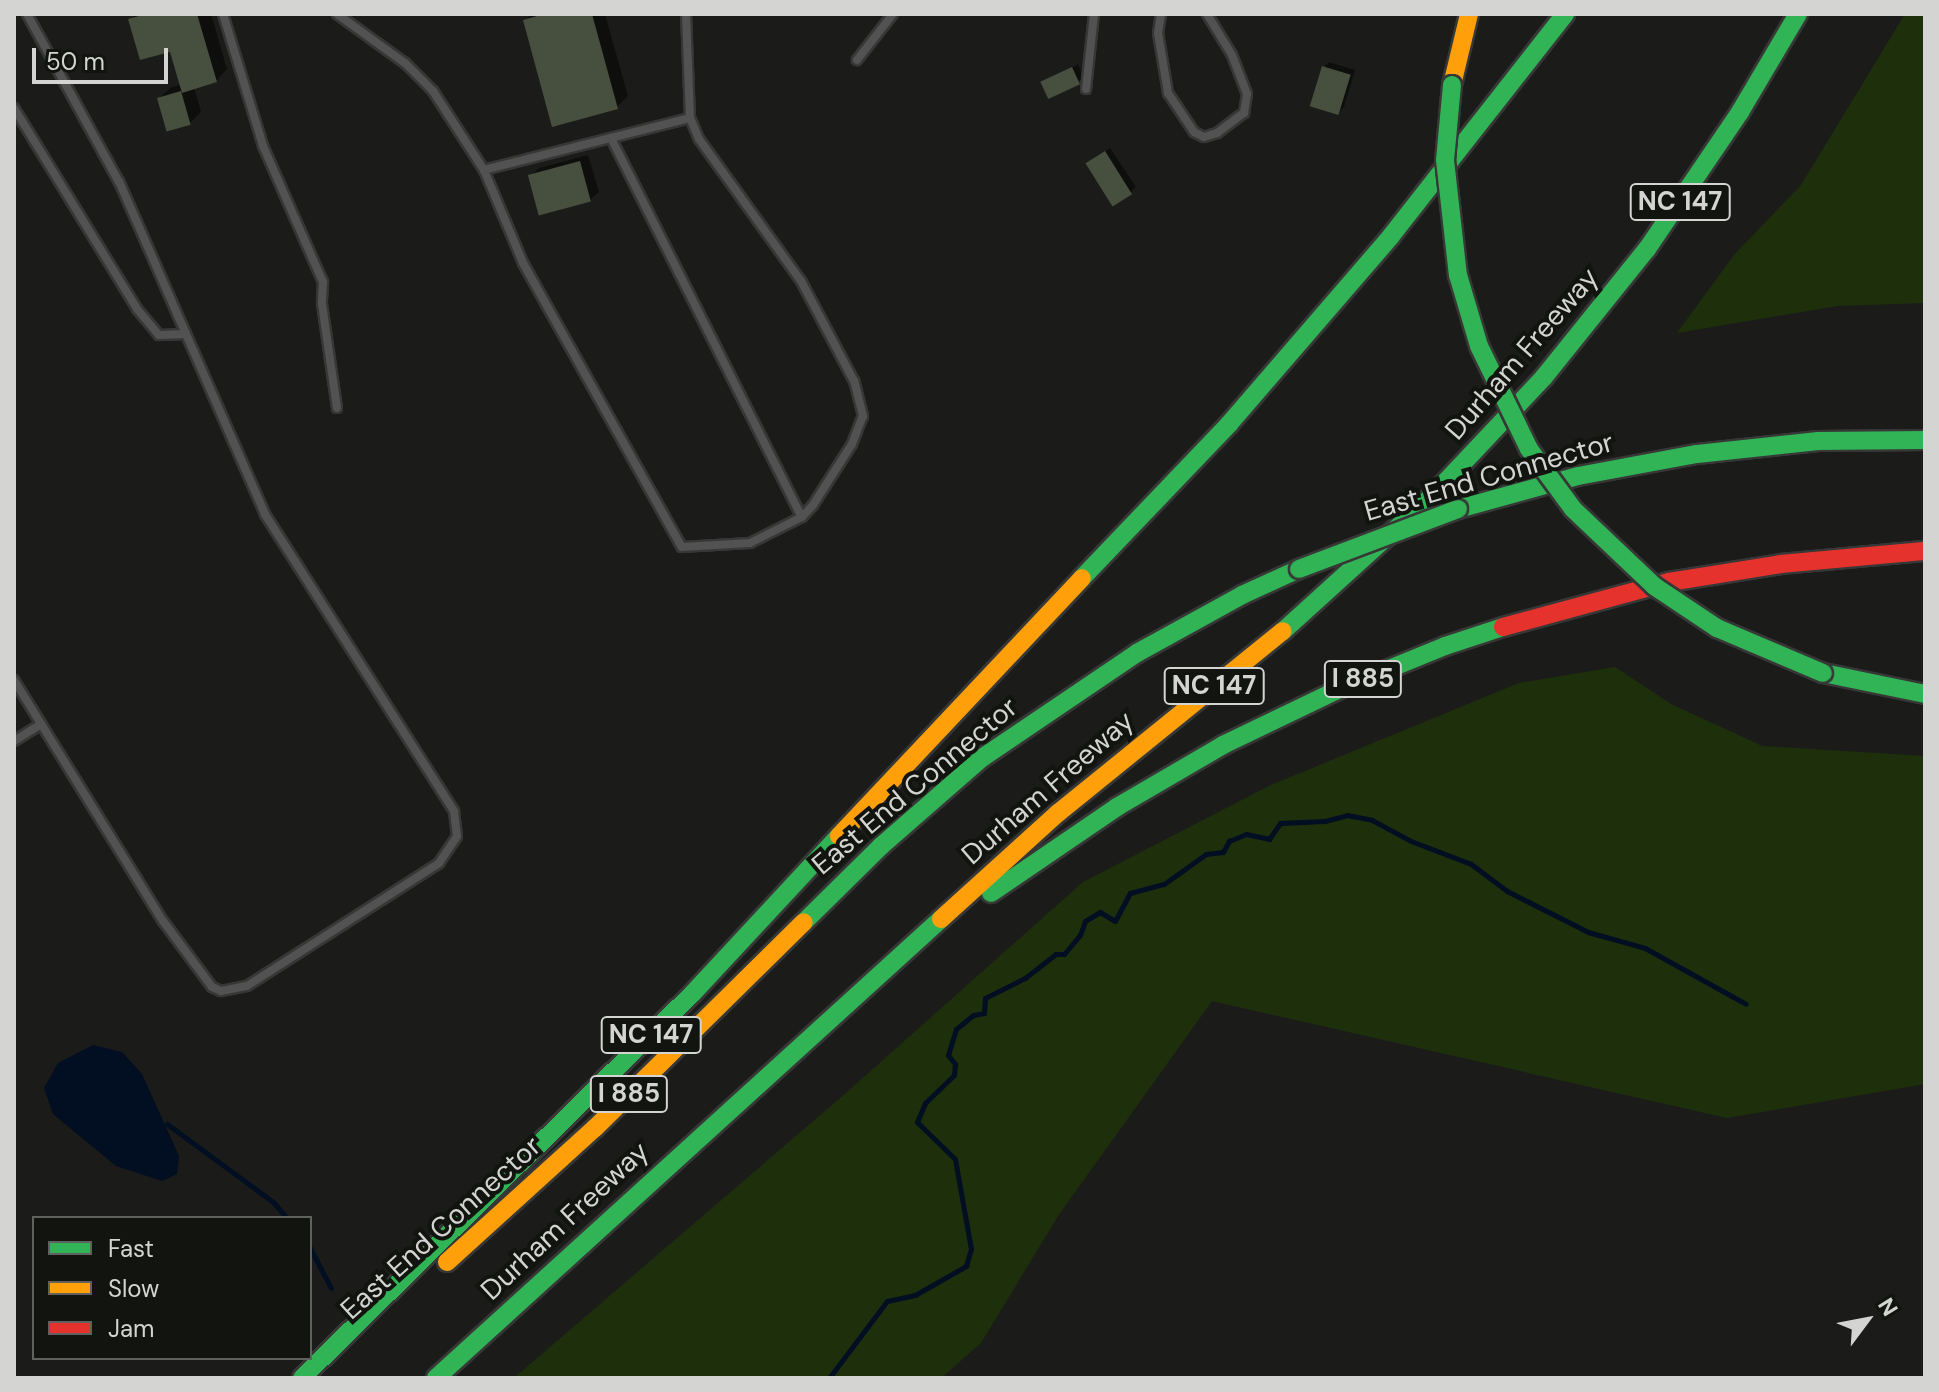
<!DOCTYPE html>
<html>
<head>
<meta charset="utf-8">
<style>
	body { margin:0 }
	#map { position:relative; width:1939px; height:1392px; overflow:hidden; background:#1b1c1a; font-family:"DM Sans",sans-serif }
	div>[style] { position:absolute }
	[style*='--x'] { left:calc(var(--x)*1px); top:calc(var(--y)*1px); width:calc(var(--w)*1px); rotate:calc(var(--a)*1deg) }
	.green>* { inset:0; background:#1e300b }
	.water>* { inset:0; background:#020e21 }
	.shadow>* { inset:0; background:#0007 }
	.stream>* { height:5px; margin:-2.5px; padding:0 2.5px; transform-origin:2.5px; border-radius:2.5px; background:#020e21 }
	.building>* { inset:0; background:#47503e; transform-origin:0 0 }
	.roads { filter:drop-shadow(2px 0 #363736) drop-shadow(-2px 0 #363736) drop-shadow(0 2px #363736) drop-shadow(0 -2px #363736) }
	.lane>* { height:8px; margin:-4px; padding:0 4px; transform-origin:4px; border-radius:4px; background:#515251 }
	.fast>* { height:18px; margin:-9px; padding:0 9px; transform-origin:9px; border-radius:9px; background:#30b455 }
	.slow>* { height:18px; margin:-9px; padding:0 9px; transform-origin:9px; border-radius:9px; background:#ff9f0a }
	.jam>* { height:18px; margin:-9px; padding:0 9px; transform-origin:9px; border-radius:9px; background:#e5322d }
	.bridges { filter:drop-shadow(2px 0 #363736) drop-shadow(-2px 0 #363736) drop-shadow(0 2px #363736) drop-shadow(0 -2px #363736) }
	.fast-bridge>* { height:18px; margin:-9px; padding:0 9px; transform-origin:9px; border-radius:9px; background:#30b455 }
	span { translate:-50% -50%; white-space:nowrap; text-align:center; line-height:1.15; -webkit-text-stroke:8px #121410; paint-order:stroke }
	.shield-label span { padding:2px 6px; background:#121410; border:2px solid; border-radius:6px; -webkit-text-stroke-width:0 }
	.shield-label { font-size:26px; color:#d4d5d2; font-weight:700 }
	.street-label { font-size:28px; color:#d4d5d2 }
	.frame { position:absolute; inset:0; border:16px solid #d4d5d2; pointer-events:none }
	.legend { position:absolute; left:32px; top:1216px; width:280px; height:144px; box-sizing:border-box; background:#121410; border:2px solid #60615e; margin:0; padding:10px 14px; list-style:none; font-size:24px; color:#d4d5d2 }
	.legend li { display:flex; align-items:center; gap:16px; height:40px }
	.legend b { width:40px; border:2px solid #60615e }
	.north { position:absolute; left:1827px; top:1280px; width:80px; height:80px; -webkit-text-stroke:6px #121410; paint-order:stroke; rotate:58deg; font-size:22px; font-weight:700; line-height:32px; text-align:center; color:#d4d5d2 }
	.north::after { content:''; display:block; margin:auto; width:28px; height:36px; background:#d4d5d2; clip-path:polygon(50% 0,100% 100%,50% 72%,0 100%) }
	.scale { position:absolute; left:32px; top:48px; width:136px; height:36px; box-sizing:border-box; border:4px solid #d4d5d2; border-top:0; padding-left:10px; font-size:24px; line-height:28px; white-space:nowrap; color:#d4d5d2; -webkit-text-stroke:6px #121410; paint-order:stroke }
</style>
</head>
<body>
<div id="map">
	<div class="green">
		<div style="clip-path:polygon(1905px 14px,1925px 14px,1925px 303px,1837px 306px,1677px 333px,1734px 255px,1801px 185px)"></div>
		<div style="clip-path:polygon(1615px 667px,1671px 704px,1762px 746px,1925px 756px,1925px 1084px,1727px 1118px,1212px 1001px,1058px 1216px,981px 1343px,941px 1378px,514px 1378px,846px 1093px,1083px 882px,1271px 785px,1519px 683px)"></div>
	</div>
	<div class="water">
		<div style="clip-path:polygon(93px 1045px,122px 1052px,142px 1074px,179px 1156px,177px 1174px,162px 1181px,116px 1166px,53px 1114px,44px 1088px,58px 1063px)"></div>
	</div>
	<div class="shadow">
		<div style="clip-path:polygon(136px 14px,211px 14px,227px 69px,216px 81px,194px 87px,201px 112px,190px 123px,159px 99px,170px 88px,182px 84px,171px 49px,131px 20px)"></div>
		<div style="clip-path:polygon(532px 14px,605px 14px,628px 96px,617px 107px,525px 20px)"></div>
		<div style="clip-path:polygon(1329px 62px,1355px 70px,1344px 107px,1339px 112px,1324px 67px)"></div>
		<div style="clip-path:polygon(1078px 64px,1083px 77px,1078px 82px,1051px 82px)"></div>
		<div style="clip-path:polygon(1110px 148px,1136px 187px,1131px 192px,1088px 164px)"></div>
		<div style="clip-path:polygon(588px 155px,599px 192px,590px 200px,531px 176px,539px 168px)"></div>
	</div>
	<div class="stream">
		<div style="--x:167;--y:1124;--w:132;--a:36.3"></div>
		<div style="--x:273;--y:1202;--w:21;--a:49"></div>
		<div style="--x:310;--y:1248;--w:45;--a:62.3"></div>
		<div style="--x:829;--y:1378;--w:96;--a:-53"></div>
		<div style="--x:887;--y:1301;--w:29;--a:-12"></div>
		<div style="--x:915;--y:1295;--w:59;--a:-29.6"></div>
		<div style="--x:966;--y:1266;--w:18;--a:-74"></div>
		<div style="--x:971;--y:1249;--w:91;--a:-100.1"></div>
		<div style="--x:955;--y:1159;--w:53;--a:-135.8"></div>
		<div style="--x:917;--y:1122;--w:21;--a:-67"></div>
		<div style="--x:925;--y:1103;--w:40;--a:-44"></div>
		<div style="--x:954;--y:1075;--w:11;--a:-85"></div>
		<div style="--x:955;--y:1064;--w:11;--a:-128"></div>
		<div style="--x:948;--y:1055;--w:27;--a:-73"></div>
		<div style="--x:956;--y:1029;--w:22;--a:-39"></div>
		<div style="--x:973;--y:1015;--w:11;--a:-10"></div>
		<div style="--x:984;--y:1013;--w:15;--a:-86"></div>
		<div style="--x:985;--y:998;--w:45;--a:-26.6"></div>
		<div style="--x:1025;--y:978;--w:39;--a:-38"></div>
		<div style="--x:1056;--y:954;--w:8;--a:0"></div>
		<div style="--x:1064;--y:954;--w:25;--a:-50"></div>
		<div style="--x:1080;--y:935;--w:15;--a:-70"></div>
		<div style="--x:1085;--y:921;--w:17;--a:-31"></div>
		<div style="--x:1100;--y:912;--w:17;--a:31"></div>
		<div style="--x:1115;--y:921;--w:32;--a:-62"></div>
		<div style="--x:1130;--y:893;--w:35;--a:-15"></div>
		<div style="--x:1164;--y:884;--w:52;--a:-35.5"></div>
		<div style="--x:1206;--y:854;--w:17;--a:-7"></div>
		<div style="--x:1223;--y:852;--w:13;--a:-61"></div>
		<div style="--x:1229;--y:841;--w:18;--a:-22"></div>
		<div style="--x:1246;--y:834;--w:24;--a:12"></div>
		<div style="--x:1269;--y:839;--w:19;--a:-55"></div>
		<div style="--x:1280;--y:823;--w:45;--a:-2.5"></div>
		<div style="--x:1325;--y:821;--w:23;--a:-15"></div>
		<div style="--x:1347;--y:815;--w:25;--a:11"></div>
		<div style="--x:1372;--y:820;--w:44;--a:28.3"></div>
		<div style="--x:1411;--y:841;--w:64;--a:21"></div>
		<div style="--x:1471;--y:864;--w:45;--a:36.9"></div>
		<div style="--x:1507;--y:891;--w:91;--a:26.8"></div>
		<div style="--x:1588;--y:932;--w:59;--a:15.7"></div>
		<div style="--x:1645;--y:948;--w:115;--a:29"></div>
	</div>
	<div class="building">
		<div style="clip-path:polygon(146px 14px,197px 14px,217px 82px,182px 93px,170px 52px,140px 60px,128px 19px)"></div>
		<div style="clip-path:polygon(544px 14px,592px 14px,618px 109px,552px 127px,523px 20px)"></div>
		<div style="left:1322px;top:66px;width:30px;height:42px;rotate:17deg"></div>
		<div style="left:1072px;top:67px;width:19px;height:35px;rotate:65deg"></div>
		<div style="left:181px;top:91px;width:35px;height:25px;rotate:74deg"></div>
		<div style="left:1105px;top:151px;width:51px;height:23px;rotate:58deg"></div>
		<div style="left:580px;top:161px;width:42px;height:54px;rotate:75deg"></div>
	</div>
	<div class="roads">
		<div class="lane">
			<div style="--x:223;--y:14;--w:138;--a:73.1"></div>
			<div style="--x:263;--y:146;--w:149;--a:66.2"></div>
			<div style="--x:323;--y:282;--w:22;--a:93"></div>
			<div style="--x:322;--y:304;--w:105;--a:81.8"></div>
			<div style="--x:337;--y:14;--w:84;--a:35.8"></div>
			<div style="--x:405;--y:63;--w:40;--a:45"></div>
			<div style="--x:433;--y:91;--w:94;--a:57.2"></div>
			<div style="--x:484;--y:170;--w:101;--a:67.2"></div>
			<div style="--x:523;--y:263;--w:325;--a:60.8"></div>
			<div style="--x:682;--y:547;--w:68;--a:-3.4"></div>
			<div style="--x:750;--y:543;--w:58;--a:-26.6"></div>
			<div style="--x:802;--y:517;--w:16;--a:-47"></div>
			<div style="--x:813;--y:505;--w:72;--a:-57.4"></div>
			<div style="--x:852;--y:444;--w:30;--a:-69"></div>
			<div style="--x:863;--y:416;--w:36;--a:-104"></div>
			<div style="--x:854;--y:381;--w:113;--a:-117.9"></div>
			<div style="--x:801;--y:281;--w:175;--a:-125.7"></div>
			<div style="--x:699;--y:139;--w:23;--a:-113"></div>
			<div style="--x:690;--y:118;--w:104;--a:-92.2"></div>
			<div style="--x:1161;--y:14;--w:19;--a:99"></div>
			<div style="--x:1158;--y:33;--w:61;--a:80.5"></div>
			<div style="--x:1168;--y:93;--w:47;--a:56.3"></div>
			<div style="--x:1194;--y:132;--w:11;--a:27"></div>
			<div style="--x:1204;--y:137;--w:14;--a:-17"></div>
			<div style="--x:1217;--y:133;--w:34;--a:-37"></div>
			<div style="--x:1244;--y:113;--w:19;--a:-81"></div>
			<div style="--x:1247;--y:94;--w:42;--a:-111"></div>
			<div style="--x:1232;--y:55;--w:48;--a:-121.4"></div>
			<div style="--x:857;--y:60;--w:58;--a:-52"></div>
			<div style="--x:1086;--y:89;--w:75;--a:-83.9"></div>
			<div style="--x:14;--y:108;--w:236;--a:58.5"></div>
			<div style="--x:137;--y:309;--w:34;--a:50"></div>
			<div style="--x:159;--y:335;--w:27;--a:-2"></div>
			<div style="--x:611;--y:138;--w:424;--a:63.3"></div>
			<div style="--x:484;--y:170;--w:212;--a:-14.2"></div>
			<div style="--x:14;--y:680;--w:283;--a:58.3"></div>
			<div style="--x:163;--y:921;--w:82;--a:53.4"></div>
			<div style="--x:212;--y:987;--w:10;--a:24"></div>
			<div style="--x:221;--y:991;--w:26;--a:-11"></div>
			<div style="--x:247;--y:986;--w:228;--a:-32.6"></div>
			<div style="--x:439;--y:863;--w:32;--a:-56"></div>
			<div style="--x:457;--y:836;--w:25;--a:-97"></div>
			<div style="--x:454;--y:811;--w:352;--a:-122.5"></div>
			<div style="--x:265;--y:514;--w:363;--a:-113.7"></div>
			<div style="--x:119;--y:182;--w:192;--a:-118.7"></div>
			<div style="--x:14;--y:741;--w:32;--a:-32"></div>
		</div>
		<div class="fast">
			<div style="--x:1458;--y:509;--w:124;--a:-15.4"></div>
			<div style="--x:1578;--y:476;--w:121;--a:-10.5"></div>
			<div style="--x:1697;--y:454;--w:122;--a:-6.1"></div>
			<div style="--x:1818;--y:441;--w:107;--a:-0.5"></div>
			<div style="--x:1082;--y:578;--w:213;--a:-46.3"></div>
			<div style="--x:1229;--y:424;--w:248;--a:-49.2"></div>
			<div style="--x:1391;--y:236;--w:282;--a:-51.9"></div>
			<div style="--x:1283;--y:631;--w:200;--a:-42.2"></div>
			<div style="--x:1431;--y:497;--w:165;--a:-46.7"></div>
			<div style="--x:1544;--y:377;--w:164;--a:-51.2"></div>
			<div style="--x:1647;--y:249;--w:166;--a:-55.8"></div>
			<div style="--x:1740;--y:112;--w:114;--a:-59.4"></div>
			<div style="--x:1823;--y:673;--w:104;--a:11.6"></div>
			<div style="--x:991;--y:893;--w:153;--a:-34.3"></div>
			<div style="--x:1117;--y:807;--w:123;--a:-30.3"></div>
			<div style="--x:1223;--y:745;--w:124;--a:-25.7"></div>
			<div style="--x:1335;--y:691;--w:119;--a:-22.2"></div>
			<div style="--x:1445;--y:646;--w:61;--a:-18.1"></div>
			<div style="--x:804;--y:922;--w:108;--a:-44.6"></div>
			<div style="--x:881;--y:846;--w:134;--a:-41.1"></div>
			<div style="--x:982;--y:758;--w:187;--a:-34.1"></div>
			<div style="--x:1137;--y:653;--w:120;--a:-28.9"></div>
			<div style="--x:1242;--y:595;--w:63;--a:-24.5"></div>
			<div style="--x:302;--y:1378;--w:549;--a:-44.56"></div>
			<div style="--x:693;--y:993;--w:214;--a:-47.1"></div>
			<div style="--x:436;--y:1378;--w:682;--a:-42.27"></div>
		</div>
		<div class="slow">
			<div style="--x:1452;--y:85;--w:73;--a:-76.5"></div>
			<div style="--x:839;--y:836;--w:354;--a:-46.7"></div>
			<div style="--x:941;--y:919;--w:158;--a:-42.2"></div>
			<div style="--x:1058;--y:813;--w:289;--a:-39"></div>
			<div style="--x:447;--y:1262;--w:200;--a:-42.2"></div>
			<div style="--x:595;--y:1128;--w:293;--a:-44.6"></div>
		</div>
		<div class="jam">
			<div style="--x:1503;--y:627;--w:172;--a:-15.2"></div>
			<div style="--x:1669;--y:582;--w:113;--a:-9.1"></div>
			<div style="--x:1781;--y:564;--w:145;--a:-5.2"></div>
		</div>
	</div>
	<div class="bridges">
		<div class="fast-bridge">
			<div style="--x:1452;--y:85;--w:75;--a:95.3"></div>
			<div style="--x:1445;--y:160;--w:116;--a:83.6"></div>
			<div style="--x:1458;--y:275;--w:74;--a:73.5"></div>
			<div style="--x:1479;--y:346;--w:114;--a:64.1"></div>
			<div style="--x:1529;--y:449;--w:74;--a:53.7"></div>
			<div style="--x:1573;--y:509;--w:112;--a:43.5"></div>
			<div style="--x:1654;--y:586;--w:76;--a:33.7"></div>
			<div style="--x:1717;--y:628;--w:115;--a:23"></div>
			<div style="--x:1299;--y:569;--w:170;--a:-20.7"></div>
		</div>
	</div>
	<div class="shield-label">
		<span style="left:1680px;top:202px">NC 147</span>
		<span style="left:1363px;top:679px">I 885</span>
		<span style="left:1214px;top:686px">NC 147</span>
		<span style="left:651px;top:1035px">NC 147</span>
		<span style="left:629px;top:1094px">I 885</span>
	</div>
	<div class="street-label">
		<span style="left:1522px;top:354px;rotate:-49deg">Durham Freeway</span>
		<span style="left:1489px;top:477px;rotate:-16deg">East End Connector</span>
		<span style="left:915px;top:786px;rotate:-40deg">East End Connector</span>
		<span style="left:1048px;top:788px;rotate:-41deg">Durham Freeway</span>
		<span style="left:565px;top:1221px;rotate:-43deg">Durham Freeway</span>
		<span style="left:441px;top:1228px;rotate:-42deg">East End Connector</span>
	</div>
	<div class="frame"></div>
	<ul class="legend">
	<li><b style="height:10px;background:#30b455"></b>Fast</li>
	<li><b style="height:10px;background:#ff9f0a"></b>Slow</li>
	<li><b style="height:10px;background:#e5322d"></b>Jam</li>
	</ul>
	<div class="north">N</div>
	<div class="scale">50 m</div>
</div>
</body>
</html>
